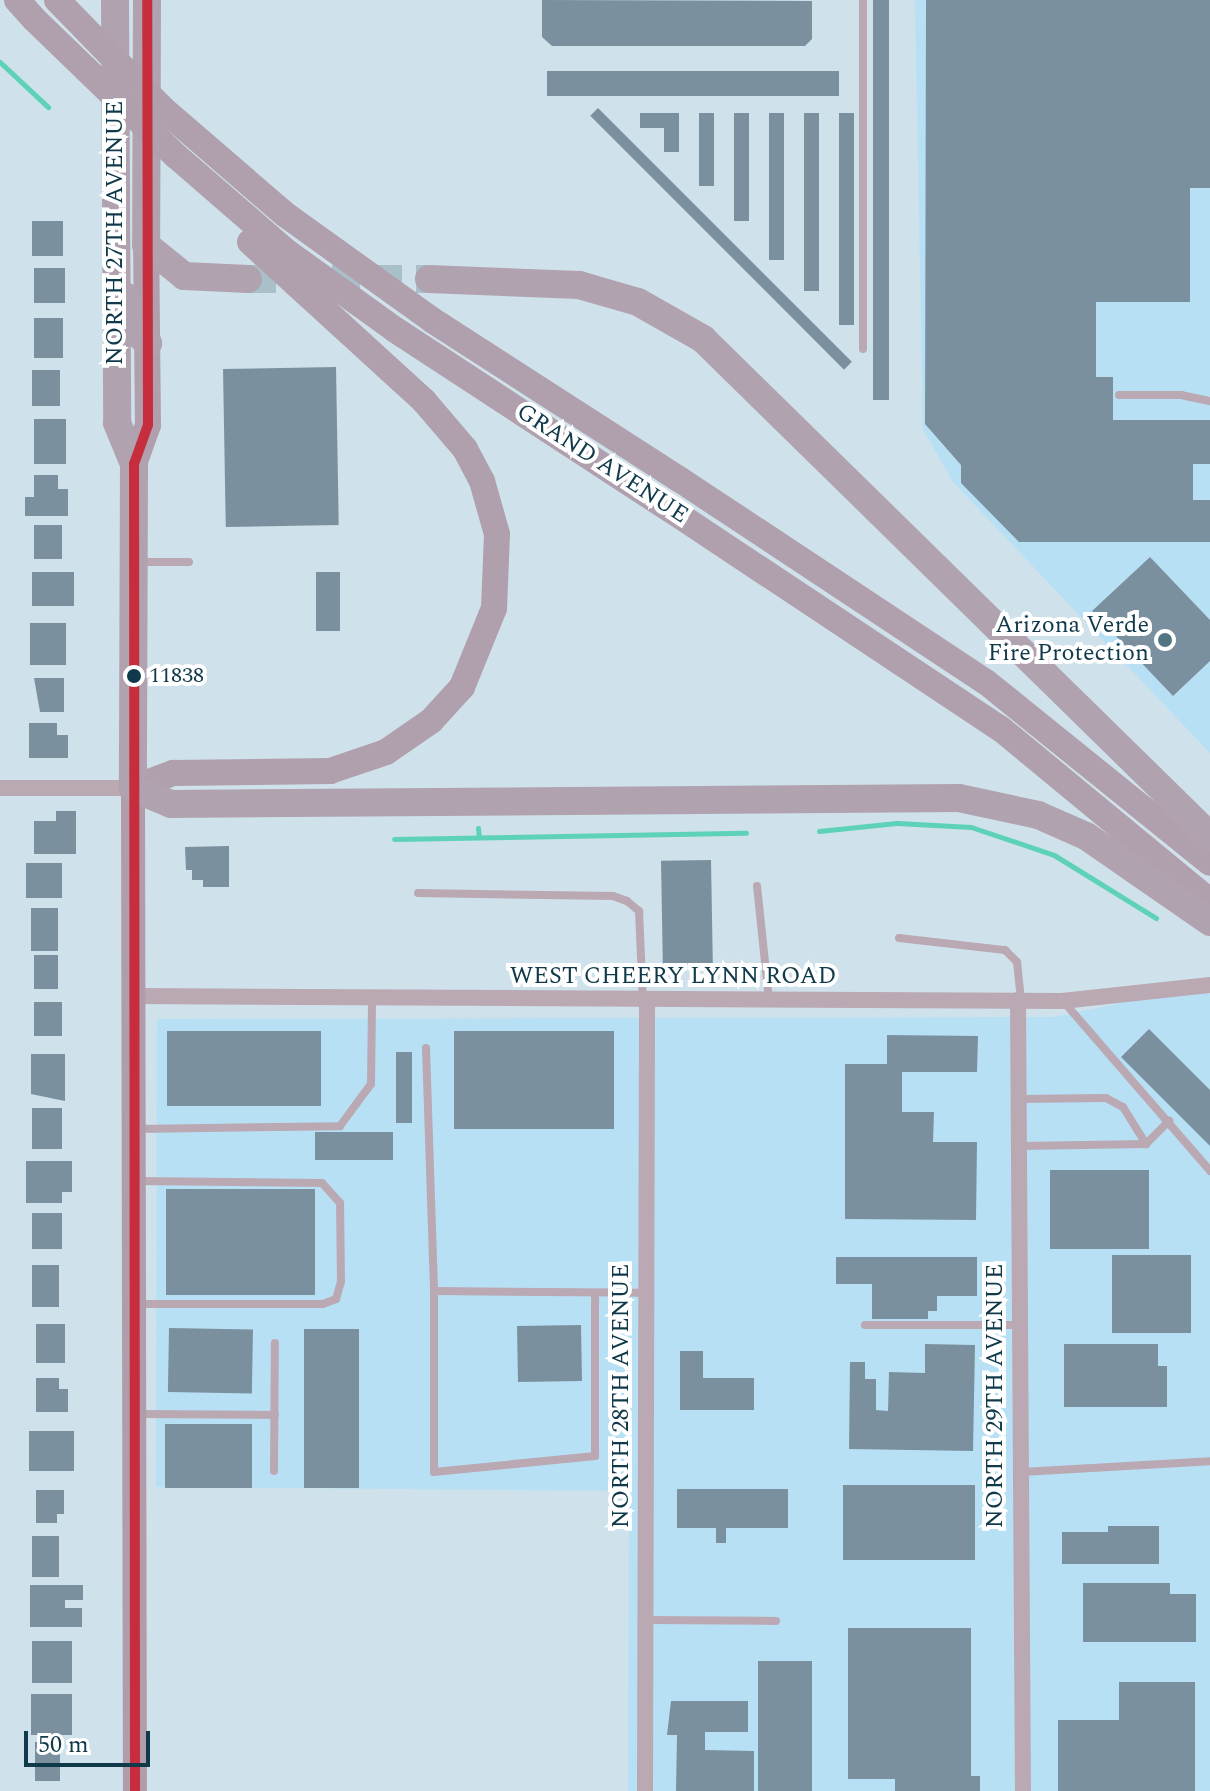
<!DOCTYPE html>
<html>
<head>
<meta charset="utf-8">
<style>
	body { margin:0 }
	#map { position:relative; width:1210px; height:1791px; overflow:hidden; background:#cfe1ea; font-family:Spectral,serif }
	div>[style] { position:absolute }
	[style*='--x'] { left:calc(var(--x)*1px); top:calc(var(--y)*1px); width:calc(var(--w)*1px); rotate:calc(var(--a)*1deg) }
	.built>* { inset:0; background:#b8e0f4 }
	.stream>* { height:5px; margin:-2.5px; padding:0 2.5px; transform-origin:2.5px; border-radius:2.5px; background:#5dd2b8 }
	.building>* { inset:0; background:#7b909f; transform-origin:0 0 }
	.trunk-tunnel>* { height:28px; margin-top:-14px; transform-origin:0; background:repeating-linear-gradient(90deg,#a9bfca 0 28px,transparent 0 42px) }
	.service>* { height:8px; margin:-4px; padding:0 4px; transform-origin:4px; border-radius:4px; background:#baa8b3 }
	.minor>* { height:16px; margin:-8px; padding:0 8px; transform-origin:8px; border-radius:8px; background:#baa8b3 }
	.secondary>* { height:24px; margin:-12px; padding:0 12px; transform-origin:12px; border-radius:12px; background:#b19ca9 }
	.primary>* { height:26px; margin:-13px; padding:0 13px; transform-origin:13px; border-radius:13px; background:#b09fac }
	.trunk>* { height:28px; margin:-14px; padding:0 14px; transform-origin:14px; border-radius:14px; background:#b0a2ae }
	.primary-bridge>* { height:26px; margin:-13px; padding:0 13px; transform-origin:13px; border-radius:13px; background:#b09fac }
	.bus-1>* { height:10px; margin:-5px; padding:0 5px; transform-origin:5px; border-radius:5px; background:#c62d3d }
	.dots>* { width:22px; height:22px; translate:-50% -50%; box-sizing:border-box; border:4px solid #fff; border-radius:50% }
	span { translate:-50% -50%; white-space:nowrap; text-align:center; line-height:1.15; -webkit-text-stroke:8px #fff; paint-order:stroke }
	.bus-label { font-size:22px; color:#10394a }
	.left { translate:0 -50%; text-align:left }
	.street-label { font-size:24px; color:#10394a }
	.poi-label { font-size:24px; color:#10394a }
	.right { translate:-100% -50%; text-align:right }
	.scale { position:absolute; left:24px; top:1731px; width:126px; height:36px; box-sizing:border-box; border:4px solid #10394a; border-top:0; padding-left:10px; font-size:24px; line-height:28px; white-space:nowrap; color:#10394a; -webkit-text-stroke:6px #fff; paint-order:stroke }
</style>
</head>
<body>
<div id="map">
	<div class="built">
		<div style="clip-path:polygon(915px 0,1210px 0,1210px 753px,953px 482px,923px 429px)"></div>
		<div style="clip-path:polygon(1210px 985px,1210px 1791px,628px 1791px,629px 1491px,156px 1487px,157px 1019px,1053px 1017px)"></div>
	</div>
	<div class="stream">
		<div style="--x:0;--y:62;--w:66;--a:43.2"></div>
		<div style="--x:478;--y:828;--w:9;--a:84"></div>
		<div style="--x:819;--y:831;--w:78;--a:-5.9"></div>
		<div style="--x:897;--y:823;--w:74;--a:3.1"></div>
		<div style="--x:971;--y:827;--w:88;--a:18.6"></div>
		<div style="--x:1054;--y:855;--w:120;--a:31.7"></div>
		<div style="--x:394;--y:839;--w:352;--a:-1"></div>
	</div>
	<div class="building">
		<div style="clip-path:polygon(542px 0,812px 1px,812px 39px,805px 46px,552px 46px,542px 37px)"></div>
		<div style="left:873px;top:0;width:16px;height:400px"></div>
		<div style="clip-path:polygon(926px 0,1210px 0,1210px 188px,1190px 188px,1190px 302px,1096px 302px,1096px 377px,1113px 377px,1113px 420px,1210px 420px,1210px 464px,1193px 464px,1193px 500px,1210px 500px,1210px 542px,1019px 542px,961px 483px,961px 465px,925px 424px)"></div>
		<div style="left:547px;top:71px;width:292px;height:25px"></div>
		<div style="left:598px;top:108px;width:359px;height:11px;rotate:45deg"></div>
		<div style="clip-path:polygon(640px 113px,679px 113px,679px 152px,664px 152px,664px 128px,640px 128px)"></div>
		<div style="left:699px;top:113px;width:15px;height:73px"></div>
		<div style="left:734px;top:113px;width:15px;height:108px"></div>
		<div style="left:769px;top:113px;width:15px;height:147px"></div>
		<div style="left:804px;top:113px;width:15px;height:178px"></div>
		<div style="left:839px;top:113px;width:15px;height:212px"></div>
		<div style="left:32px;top:221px;width:31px;height:35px"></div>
		<div style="left:34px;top:268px;width:31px;height:35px"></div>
		<div style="left:34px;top:318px;width:29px;height:40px"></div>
		<div style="left:336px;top:367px;width:158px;height:113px;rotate:89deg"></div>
		<div style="left:32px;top:370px;width:28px;height:36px"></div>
		<div style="left:34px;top:419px;width:32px;height:45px"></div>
		<div style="clip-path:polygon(34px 475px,58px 475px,58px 489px,68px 489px,68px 516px,25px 516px,25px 497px,34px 497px)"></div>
		<div style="left:34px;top:525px;width:28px;height:34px"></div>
		<div style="clip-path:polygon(1150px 557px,1210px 620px,1210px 661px,1173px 696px,1092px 611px)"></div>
		<div style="left:32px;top:572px;width:42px;height:34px"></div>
		<div style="left:316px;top:572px;width:24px;height:59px"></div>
		<div style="left:30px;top:623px;width:36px;height:42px"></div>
		<div style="clip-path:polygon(34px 678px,64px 678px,64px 712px,40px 712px)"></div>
		<div style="clip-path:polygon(29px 723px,57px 723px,57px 735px,68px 735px,68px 758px,29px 758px)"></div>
		<div style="clip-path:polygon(56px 811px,76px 811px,76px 854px,34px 854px,34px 821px,56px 821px)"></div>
		<div style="clip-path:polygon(229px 846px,229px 887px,203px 887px,203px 880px,192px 880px,192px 870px,186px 870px,185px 847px)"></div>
		<div style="left:711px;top:860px;width:104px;height:50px;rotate:89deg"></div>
		<div style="left:26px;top:863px;width:36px;height:35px"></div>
		<div style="left:31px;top:908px;width:27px;height:43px"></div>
		<div style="left:34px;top:955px;width:24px;height:34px"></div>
		<div style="left:34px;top:1002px;width:28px;height:34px"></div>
		<div style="clip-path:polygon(1149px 1029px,1210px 1090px,1210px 1146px,1121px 1057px)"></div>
		<div style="left:321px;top:1031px;width:75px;height:154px;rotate:90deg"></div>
		<div style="left:454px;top:1031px;width:160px;height:98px"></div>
		<div style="clip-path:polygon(887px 1035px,978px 1036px,977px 1072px,902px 1072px,902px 1112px,934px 1112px,933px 1142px,977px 1142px,976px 1220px,845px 1219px,845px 1064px,887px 1064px)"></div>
		<div style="left:396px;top:1052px;width:16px;height:71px"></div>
		<div style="clip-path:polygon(31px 1054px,65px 1054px,65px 1101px,31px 1094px)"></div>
		<div style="left:32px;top:1108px;width:30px;height:41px"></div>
		<div style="left:315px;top:1132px;width:78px;height:28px"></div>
		<div style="clip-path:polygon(26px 1161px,72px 1161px,72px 1192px,62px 1192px,62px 1203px,26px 1203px)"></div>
		<div style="left:1050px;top:1170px;width:99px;height:79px"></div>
		<div style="left:166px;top:1189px;width:149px;height:106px"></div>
		<div style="left:32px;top:1213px;width:30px;height:36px"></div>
		<div style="left:1112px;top:1255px;width:79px;height:78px"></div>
		<div style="clip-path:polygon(836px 1257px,977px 1257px,977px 1296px,937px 1296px,937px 1311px,928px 1311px,928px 1319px,872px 1319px,872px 1284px,836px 1284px)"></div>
		<div style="left:32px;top:1265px;width:27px;height:42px"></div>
		<div style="left:36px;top:1324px;width:29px;height:39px"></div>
		<div style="left:581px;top:1325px;width:56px;height:64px;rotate:89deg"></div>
		<div style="left:169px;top:1328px;width:84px;height:64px;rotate:1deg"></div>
		<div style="left:304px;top:1329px;width:55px;height:159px"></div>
		<div style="clip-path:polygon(925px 1344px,975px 1345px,973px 1451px,849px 1449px,850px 1362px,865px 1362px,865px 1379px,876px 1379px,876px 1410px,888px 1411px,889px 1372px,925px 1373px)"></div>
		<div style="clip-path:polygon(1064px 1344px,1158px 1344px,1158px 1366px,1167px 1366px,1167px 1407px,1064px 1407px)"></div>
		<div style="clip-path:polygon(680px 1351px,703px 1351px,703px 1378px,754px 1378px,754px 1410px,680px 1410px)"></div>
		<div style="clip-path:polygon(36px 1378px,59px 1378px,59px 1389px,68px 1389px,68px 1412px,36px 1412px)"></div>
		<div style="left:165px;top:1424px;width:87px;height:64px"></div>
		<div style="left:29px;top:1431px;width:45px;height:40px"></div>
		<div style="left:843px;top:1485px;width:132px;height:75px"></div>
		<div style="clip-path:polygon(677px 1489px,788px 1489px,788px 1528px,726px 1528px,726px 1543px,716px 1543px,716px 1528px,677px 1528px)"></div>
		<div style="clip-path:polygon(36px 1490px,64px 1490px,64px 1514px,57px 1514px,57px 1523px,36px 1523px)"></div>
		<div style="clip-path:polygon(1108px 1526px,1159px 1526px,1159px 1564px,1062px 1564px,1062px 1532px,1108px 1532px)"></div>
		<div style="left:32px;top:1536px;width:27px;height:41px"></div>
		<div style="clip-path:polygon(1083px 1583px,1170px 1583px,1170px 1594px,1196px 1594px,1196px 1642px,1083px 1642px)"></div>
		<div style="clip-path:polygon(30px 1585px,83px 1585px,83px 1600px,65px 1600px,65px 1608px,82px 1608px,82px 1627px,30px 1627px)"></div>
		<div style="clip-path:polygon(848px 1628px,971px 1628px,971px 1776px,980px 1776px,980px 1791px,895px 1791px,895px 1779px,848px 1779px)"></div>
		<div style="left:32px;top:1641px;width:40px;height:42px"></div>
		<div style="left:758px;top:1661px;width:54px;height:130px"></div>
		<div style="clip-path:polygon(1119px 1682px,1195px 1682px,1195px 1791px,1058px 1791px,1058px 1720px,1119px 1720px)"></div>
		<div style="left:31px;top:1694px;width:41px;height:41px"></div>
		<div style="clip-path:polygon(671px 1701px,748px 1701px,748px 1732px,705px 1732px,705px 1750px,754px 1751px,754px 1791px,676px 1791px,677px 1735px,667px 1735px)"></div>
		<div style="left:35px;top:1742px;width:25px;height:39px"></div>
	</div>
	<div class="trunk-tunnel">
		<div style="--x:248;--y:279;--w:181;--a:0"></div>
	</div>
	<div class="service">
		<div style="--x:863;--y:349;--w:349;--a:-90"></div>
		<div style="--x:1119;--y:395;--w:62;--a:0"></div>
		<div style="--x:1181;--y:395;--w:30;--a:12"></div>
		<div style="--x:138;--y:562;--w:51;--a:0"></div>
		<div style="--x:757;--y:886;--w:116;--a:84"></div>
		<div style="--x:418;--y:893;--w:195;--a:0.9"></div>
		<div style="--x:613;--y:896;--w:15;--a:20"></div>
		<div style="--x:627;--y:901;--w:16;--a:40"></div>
		<div style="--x:639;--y:911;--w:90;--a:87.5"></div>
		<div style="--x:899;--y:938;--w:107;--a:6.5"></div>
		<div style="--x:1005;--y:950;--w:17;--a:45"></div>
		<div style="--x:1017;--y:962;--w:39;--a:84"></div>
		<div style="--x:1063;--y:1001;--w:225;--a:49.1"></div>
		<div style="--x:426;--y:1048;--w:243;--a:88.1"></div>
		<div style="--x:434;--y:1291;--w:212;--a:0.5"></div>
		<div style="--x:1018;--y:1099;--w:88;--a:-0.7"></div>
		<div style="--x:1106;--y:1098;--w:19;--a:28"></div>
		<div style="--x:1123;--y:1107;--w:44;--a:58.1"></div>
		<div style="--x:1146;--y:1144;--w:126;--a:179.1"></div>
		<div style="--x:136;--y:1129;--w:204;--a:-0.8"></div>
		<div style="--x:340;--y:1126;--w:52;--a:-53.6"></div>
		<div style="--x:371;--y:1084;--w:85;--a:-89.3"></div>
		<div style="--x:1146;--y:1144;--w:33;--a:-45"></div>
		<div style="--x:434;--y:1291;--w:181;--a:90"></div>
		<div style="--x:434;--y:1472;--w:162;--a:-5.7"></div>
		<div style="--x:595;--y:1456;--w:163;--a:-90"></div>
		<div style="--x:136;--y:1304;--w:187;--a:0"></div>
		<div style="--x:323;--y:1304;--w:14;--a:-21"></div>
		<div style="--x:336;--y:1299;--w:18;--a:-74"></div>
		<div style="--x:341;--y:1282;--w:79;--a:-90.7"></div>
		<div style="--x:340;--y:1203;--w:27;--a:-132"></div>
		<div style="--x:322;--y:1183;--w:185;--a:-179.4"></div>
		<div style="--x:865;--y:1325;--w:155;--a:0"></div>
		<div style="--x:136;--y:1414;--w:139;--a:0.4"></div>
		<div style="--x:274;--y:1471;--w:128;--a:-89.6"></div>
		<div style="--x:1022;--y:1472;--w:188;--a:-3.3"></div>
		<div style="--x:646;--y:1620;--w:130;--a:0.4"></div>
	</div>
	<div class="minor">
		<div style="--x:0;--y:788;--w:133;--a:0"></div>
		<div style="--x:135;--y:996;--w:927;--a:0.31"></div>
		<div style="--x:1062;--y:1001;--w:149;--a:-6.2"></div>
		<div style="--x:1018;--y:1000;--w:791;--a:89.64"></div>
		<div style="--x:645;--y:1791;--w:789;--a:-89.85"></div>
	</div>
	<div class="secondary">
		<div style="--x:133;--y:788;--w:1003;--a:89.89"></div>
	</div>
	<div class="primary">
		<div style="--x:17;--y:0;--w:25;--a:48"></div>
		<div style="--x:134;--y:464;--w:41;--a:-70.3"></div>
		<div style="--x:148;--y:425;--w:180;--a:-90.6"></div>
		<div style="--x:679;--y:479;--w:368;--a:33.5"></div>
		<div style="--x:986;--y:682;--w:288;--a:38.9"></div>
		<div style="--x:671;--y:510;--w:396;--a:33.6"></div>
		<div style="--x:1001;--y:729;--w:271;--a:39.5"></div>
		<div style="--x:133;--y:788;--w:43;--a:-20.6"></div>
		<div style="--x:173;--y:773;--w:157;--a:-0.7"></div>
		<div style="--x:330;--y:771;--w:59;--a:-18.7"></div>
		<div style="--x:386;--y:752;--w:55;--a:-34.6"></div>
		<div style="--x:431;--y:721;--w:46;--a:-47.6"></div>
		<div style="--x:462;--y:687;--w:85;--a:-67.9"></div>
	</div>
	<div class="trunk">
		<div style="--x:115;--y:0;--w:423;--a:89.7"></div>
		<div style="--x:117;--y:423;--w:44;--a:67.5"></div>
		<div style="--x:134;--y:464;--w:324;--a:90.2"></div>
		<div style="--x:133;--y:788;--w:41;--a:22.8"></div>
		<div style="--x:171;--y:804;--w:788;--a:-0.44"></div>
		<div style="--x:959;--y:798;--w:81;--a:12.1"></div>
		<div style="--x:1038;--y:815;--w:52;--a:23.6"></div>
		<div style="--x:1086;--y:836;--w:151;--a:34.7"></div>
		<div style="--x:147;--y:0;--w:245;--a:90.2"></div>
		<div style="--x:146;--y:245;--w:49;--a:39.2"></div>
		<div style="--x:184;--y:276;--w:64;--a:2.7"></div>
		<div style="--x:429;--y:279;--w:150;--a:2.3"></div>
		<div style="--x:579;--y:285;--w:61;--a:16.1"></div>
		<div style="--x:638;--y:302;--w:75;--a:29.6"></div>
		<div style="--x:703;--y:339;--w:710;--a:44.43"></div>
		<div style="--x:127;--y:297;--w:35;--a:77"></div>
		<div style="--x:135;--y:331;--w:18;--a:43"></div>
	</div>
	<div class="primary-bridge">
		<div style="--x:57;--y:0;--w:152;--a:45.8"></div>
		<div style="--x:163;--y:109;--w:162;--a:40.8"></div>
		<div style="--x:286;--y:215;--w:180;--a:35.7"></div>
		<div style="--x:432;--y:320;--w:294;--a:32.8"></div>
		<div style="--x:34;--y:19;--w:197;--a:44"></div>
		<div style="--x:176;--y:156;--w:147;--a:40.9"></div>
		<div style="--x:287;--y:252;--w:132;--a:35.7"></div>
		<div style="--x:394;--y:329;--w:331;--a:33.2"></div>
		<div style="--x:250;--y:242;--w:236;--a:42.4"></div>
		<div style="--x:424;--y:401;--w:63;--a:49.5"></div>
		<div style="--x:465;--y:449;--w:36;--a:62"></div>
		<div style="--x:482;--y:481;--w:55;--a:74.2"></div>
		<div style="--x:497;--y:534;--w:74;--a:92.3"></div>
	</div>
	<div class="bus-1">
		<div style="--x:135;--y:1791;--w:1327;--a:-90.04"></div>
		<div style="--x:134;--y:464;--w:41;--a:-70.3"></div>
		<div style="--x:148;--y:425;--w:425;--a:-90.1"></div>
	</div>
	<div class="dots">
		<div style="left:1165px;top:640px;background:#537482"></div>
		<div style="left:134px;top:676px;background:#10394a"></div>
	</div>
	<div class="bus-label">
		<span class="left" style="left:149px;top:676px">11838</span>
	</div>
	<div class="street-label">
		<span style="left:116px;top:233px;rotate:-90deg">NORTH 27TH AVENUE</span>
		<span style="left:602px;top:464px;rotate:33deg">GRAND AVENUE</span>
		<span style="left:673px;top:977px">WEST CHEERY LYNN ROAD</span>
		<span style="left:622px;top:1396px;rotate:-90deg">NORTH 28TH AVENUE</span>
		<span style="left:996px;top:1396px;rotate:-90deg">NORTH 29TH AVENUE</span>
	</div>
	<div class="poi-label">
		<span class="right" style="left:1149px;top:640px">Arizona Verde<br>Fire Protection</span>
	</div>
	<div class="scale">50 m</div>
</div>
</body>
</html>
